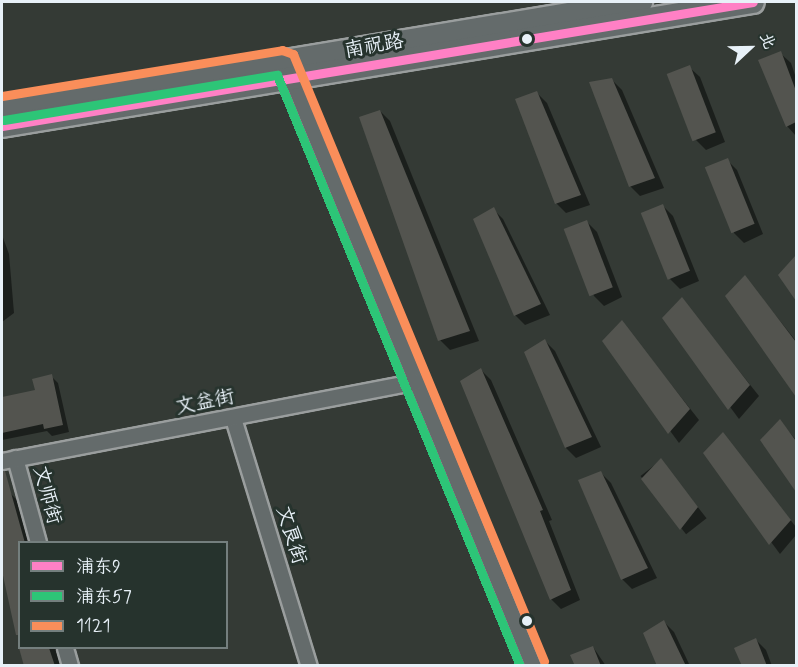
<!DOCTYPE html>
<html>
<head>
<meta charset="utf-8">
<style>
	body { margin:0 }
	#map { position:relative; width:798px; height:667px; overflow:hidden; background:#343a35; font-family:Mynerve,"LXGW WenKai TC",sans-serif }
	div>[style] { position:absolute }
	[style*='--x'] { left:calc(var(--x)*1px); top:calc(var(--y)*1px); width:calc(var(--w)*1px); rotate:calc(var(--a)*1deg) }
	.shadow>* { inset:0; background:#0007; transform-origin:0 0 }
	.building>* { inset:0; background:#53544f; transform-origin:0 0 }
	.roads { filter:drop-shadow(2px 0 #9a9e9e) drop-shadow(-2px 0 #9a9e9e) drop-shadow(0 2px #9a9e9e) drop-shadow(0 -2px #9a9e9e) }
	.street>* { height:15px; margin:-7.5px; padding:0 7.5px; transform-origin:7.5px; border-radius:7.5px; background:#646b6b }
	.secondary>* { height:22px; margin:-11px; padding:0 11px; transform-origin:11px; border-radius:11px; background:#646b6b }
	.bus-1>* { height:9px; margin:-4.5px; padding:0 4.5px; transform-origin:4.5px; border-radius:4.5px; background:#ff80c5 }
	.bus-2>* { height:9px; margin:-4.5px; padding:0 4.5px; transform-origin:4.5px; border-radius:4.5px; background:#2dc577 }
	.bus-3>* { height:9px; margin:-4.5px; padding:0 4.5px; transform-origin:4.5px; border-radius:4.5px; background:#fa8e5a }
	.dots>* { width:16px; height:16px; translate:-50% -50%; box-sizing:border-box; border:3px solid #26332d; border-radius:50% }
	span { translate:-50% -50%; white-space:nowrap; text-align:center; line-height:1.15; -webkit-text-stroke:6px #26332d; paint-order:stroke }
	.street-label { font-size:20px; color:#e8f1f8 }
	.frame { position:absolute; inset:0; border:3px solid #e8f1f8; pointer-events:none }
	.legend { position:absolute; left:18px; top:541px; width:210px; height:108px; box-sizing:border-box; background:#26332d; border:2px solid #747f7e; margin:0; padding:8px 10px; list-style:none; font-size:18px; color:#e8f1f8 }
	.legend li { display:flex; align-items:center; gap:12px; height:30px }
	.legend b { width:30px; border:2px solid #747f7e }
	.north { position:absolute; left:720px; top:18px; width:60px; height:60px; -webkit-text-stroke:4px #26332d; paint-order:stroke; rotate:68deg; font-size:16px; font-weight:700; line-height:24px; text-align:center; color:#e8f1f8 }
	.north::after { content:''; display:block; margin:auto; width:21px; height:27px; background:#e8f1f8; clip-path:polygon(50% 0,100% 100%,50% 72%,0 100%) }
</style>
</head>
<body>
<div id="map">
	<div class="shadow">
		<div style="clip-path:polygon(780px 53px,791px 63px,796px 78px,796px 136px,787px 126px,760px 61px)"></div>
		<div style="clip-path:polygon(689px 67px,700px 77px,725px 142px,706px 150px,696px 140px)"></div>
		<div style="clip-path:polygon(612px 80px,622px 90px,664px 188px,640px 196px,630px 186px)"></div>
		<div style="clip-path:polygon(537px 93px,547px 103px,590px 205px,566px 213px,556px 203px)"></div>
		<div style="clip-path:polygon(380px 111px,390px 121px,479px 341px,450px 350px,440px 340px)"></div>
		<div style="clip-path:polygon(727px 160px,737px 170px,763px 234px,744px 243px,734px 233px)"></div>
		<div style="clip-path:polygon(663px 206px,673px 216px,699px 281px,680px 289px,670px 279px)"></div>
		<div style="clip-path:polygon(493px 209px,503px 219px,550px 315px,525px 325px,515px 315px)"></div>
		<div style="clip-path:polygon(587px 222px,597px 232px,622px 297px,604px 306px,594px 296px,566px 230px)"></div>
		<div style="clip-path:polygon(2px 235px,9px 254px,14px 313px,2px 322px)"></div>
		<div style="clip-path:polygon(796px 257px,796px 299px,780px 275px)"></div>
		<div style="clip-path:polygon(745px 277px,796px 341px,796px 392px,792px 388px)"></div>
		<div style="clip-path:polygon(682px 299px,759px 396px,739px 419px,664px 318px)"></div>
		<div style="clip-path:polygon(622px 322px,699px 420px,679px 443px,604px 341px)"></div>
		<div style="clip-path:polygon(545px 341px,555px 351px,601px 447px,576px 458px,566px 448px,526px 352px)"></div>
		<div style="clip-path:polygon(481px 370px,491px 380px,552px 520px,549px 521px,580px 600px,561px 609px,551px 599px)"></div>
		<div style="clip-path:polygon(51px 376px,58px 383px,69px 432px,52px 436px,47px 431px,2px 440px,2px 398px,37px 391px)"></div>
		<div style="clip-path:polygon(780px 421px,796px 440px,796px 489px,762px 440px)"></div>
		<div style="clip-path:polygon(723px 434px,796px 527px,796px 535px,780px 554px,705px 453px)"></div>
		<div style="left:661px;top:460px;width:74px;height:26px;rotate:52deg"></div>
		<div style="clip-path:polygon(600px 472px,611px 483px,657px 578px,632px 589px,622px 579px)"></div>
		<div style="clip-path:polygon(2px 485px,17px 500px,29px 542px,20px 542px,20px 640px,2px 569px)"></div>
		<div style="clip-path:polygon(664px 622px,674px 632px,690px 666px,659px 666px)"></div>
		<div style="clip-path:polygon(756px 640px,766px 650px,772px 666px,743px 666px)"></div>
		<div style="clip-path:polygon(593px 647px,606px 666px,576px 666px)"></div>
		<div style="clip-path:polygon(21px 648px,57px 648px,62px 666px,26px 666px)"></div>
	</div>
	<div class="building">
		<div style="clip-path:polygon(781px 51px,796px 91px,796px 122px,786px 127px,758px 60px)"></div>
		<div style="left:690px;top:65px;width:72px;height:25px;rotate:69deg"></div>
		<div style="clip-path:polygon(612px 78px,655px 178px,629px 187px,589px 82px)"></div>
		<div style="clip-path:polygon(537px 91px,581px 195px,555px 204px,515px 99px)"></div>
		<div style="clip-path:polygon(380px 110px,470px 331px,438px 341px,359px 117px)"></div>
		<div style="left:728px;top:158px;width:71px;height:25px;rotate:68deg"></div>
		<div style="left:663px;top:204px;width:72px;height:24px;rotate:68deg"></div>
		<div style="clip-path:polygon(494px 207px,541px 304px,514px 316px,473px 219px)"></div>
		<div style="left:587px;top:220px;width:72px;height:25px;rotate:69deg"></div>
		<div style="clip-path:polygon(796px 255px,796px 301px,778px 275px)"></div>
		<div style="clip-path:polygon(745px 275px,796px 342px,796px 397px,725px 296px)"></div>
		<div style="clip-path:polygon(682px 297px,750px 385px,728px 410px,662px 318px)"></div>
		<div style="clip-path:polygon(622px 320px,690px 409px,668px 434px,602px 341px)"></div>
		<div style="clip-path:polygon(545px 339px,592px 437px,565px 448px,524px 352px)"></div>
		<div style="clip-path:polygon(481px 368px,543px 510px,540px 511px,571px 590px,550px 600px,460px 381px)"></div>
		<div style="clip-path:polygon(52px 374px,63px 425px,44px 429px,43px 424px,2px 433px,2px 397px,35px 390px,32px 379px)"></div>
		<div style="clip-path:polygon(780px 419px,796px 441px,796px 492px,760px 440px)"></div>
		<div style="clip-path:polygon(723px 432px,791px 520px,769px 545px,703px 453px)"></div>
		<div style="clip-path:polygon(661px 458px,698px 507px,680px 530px,641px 479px)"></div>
		<div style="clip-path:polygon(5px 471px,25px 543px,20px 543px,20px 635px,16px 635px,2px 571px,2px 472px)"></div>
		<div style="clip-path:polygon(601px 471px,648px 568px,621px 580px,578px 480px)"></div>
		<div style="clip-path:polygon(664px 620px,686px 666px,657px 666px,643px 633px)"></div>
		<div style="clip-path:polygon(756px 638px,767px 666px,742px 666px,734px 648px)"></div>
		<div style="clip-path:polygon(593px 646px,601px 666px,575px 666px,570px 655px)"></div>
		<div style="clip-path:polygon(19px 648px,49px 648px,55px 666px,24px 666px)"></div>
	</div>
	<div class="roads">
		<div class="street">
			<div style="--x:288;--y:70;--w:644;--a:67.65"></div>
			<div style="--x:233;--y:418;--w:259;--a:73"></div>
			<div style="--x:15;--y:458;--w:87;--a:74.7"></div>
			<div style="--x:2;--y:461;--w:422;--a:-10.9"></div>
			<div style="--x:65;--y:648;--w:19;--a:74"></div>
		</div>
		<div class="secondary">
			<div style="--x:2;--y:108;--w:648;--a:-9.42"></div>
			<div style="--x:2;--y:126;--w:761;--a:-9.38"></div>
		</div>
	</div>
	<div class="bus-1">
		<div style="--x:2;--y:126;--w:761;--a:-9.38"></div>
	</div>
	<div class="bus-2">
		<div style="--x:4;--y:120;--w:277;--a:-9.4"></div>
		<div style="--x:277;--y:75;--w:639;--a:67.65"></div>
	</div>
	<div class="bus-3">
		<div style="--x:2;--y:96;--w:284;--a:-9.3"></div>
		<div style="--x:282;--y:50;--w:12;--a:20"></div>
		<div style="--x:293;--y:54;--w:657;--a:67.53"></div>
	</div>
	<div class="dots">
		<div style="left:527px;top:39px;background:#e8f1f8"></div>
		<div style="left:527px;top:621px;background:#e8f1f8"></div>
	</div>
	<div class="street-label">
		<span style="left:374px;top:46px;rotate:-10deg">南祝路</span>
		<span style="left:205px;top:402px;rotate:-11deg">文益街</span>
		<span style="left:47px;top:495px;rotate:75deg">文师街</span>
		<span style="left:291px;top:535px;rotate:73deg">文良街</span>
	</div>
	<div class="frame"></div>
	<ul class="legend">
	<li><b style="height:8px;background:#ff80c5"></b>浦东9</li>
	<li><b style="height:8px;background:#2dc577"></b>浦东57</li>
	<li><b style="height:8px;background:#fa8e5a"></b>1121</li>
	</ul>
	<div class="north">北</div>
</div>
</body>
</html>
